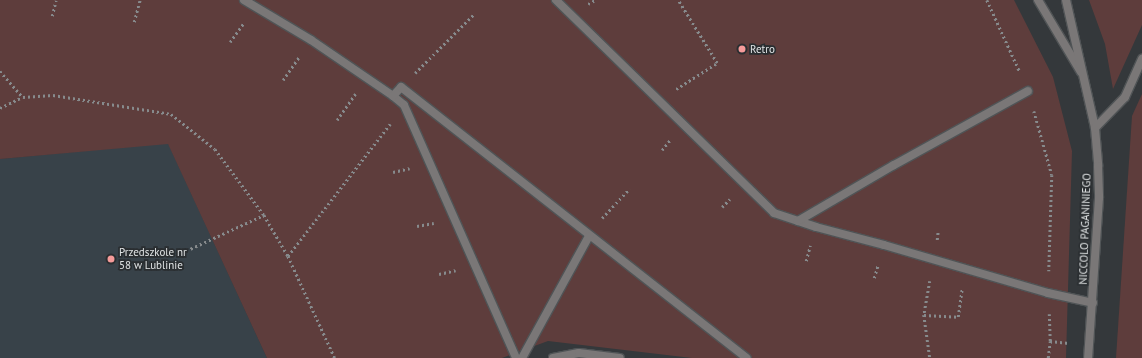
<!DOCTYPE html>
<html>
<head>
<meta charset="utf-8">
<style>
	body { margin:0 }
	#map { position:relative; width:1142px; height:358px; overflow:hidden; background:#34383b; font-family:"PT Sans",sans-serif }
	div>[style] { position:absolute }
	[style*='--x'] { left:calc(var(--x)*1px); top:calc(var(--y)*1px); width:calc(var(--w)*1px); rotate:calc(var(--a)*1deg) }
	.built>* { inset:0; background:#384249 }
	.green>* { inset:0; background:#5e3d3c }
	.path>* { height:2.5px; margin-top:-1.25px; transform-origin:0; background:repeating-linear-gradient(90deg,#878b8d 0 2px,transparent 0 5px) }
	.roads { filter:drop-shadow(1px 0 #505456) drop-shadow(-1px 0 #505456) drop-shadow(0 1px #505456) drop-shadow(0 -1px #505456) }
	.street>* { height:8px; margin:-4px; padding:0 4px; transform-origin:4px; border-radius:4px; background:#7a7777 }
	.dots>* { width:11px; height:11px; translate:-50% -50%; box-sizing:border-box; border:2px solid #2a2e31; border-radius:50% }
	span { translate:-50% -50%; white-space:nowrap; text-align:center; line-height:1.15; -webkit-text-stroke:3.5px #2a2e31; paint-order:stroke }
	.poi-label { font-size:11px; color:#e1e4e5 }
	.left { translate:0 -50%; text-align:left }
	.street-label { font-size:11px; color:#e1e4e5 }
</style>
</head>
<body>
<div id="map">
	<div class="built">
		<div style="clip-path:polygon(168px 143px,267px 358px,0 358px,0 159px)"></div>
	</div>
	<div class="green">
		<div style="clip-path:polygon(0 0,1014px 0,1053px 77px,1072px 151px,1066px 358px,692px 358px,548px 341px,502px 358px,267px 358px,168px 144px,0 159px)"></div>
		<div style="clip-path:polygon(1089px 0,1142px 0,1142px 25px,1113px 89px,1105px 44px)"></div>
		<div style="clip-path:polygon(1142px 94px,1142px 358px,1116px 358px,1132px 116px)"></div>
	</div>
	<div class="path">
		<div style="--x:987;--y:0;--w:79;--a:65.4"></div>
		<div style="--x:588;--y:4;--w:8;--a:-30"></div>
		<div style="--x:52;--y:16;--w:16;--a:-76"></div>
		<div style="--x:134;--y:22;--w:23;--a:-75"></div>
		<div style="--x:230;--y:42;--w:24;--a:-54"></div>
		<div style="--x:0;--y:71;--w:35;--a:49"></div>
		<div style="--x:415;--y:73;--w:82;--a:-45"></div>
		<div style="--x:283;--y:80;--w:28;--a:-55"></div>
		<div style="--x:676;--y:89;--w:49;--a:-32.4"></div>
		<div style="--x:717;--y:63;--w:74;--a:-121.8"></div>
		<div style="--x:0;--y:108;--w:25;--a:-26"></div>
		<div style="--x:23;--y:97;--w:30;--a:-4"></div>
		<div style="--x:53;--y:95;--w:120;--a:9.1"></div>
		<div style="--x:171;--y:114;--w:56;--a:38.5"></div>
		<div style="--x:215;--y:149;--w:82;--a:53.4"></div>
		<div style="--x:264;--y:215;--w:48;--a:59.7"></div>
		<div style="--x:288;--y:256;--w:112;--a:65.3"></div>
		<div style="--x:1034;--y:111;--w:66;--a:74.3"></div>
		<div style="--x:1052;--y:175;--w:96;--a:91.8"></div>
		<div style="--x:337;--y:120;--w:32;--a:-55"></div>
		<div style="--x:662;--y:150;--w:13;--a:-51"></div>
		<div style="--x:393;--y:172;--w:17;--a:-13"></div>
		<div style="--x:722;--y:207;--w:11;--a:-45"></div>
		<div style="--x:602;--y:218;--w:40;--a:-47"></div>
		<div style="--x:417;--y:226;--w:17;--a:-10"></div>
		<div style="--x:937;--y:240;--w:9;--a:-84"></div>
		<div style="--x:177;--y:255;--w:96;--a:-24.7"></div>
		<div style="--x:288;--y:256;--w:167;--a:-52.3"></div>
		<div style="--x:806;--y:261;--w:16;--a:-75"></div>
		<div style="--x:439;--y:274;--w:17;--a:-13"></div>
		<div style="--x:874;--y:278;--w:14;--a:-73"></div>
		<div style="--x:930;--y:281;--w:35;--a:100"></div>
		<div style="--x:924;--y:315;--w:43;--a:82.1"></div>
		<div style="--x:924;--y:315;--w:34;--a:3"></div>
		<div style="--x:958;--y:317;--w:28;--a:-82"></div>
		<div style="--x:1050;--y:341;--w:19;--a:6"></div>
		<div style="--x:1048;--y:358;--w:17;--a:-83"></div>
		<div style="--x:1050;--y:341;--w:27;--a:-92"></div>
	</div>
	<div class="roads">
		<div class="street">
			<div style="--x:244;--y:0;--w:78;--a:30.8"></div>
			<div style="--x:311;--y:40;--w:99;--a:34.3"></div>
			<div style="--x:393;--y:96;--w:14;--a:39"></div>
			<div style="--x:404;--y:105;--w:277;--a:66.1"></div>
			<div style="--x:556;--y:0;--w:305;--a:44.3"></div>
			<div style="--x:774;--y:213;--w:44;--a:18.4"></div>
			<div style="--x:816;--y:227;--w:70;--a:14.8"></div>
			<div style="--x:884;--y:245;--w:171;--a:16.3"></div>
			<div style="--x:1048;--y:293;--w:46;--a:12.5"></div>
			<div style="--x:1038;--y:0;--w:84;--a:59.2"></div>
			<div style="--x:1066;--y:0;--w:131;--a:77.2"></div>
			<div style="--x:1095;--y:128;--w:38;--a:85"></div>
			<div style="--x:1098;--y:166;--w:32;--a:88"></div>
			<div style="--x:1099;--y:198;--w:160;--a:93.9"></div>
			<div style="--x:393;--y:96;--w:12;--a:-48"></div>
			<div style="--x:401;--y:87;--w:439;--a:38.1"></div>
			<div style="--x:1095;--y:128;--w:43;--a:-45.9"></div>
			<div style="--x:1125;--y:97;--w:42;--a:-65.9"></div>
			<div style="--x:798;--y:221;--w:111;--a:-30.3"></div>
			<div style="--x:894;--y:165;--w:153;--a:-28.9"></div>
			<div style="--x:522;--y:358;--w:139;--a:-61.2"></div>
			<div style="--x:553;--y:358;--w:26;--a:-11"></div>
			<div style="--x:579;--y:353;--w:41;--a:7"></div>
		</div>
	</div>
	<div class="dots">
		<div style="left:742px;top:49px;background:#f59b9a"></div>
		<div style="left:111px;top:259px;background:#f59b9a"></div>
	</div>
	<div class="poi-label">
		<span class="left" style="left:750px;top:49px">Retro</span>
		<span class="left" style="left:119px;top:259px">Przedszkole nr<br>58 w Lublinie</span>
	</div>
	<div class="street-label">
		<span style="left:1085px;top:229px;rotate:-88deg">NICCOLO PAGANINIEGO</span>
	</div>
</div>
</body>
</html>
